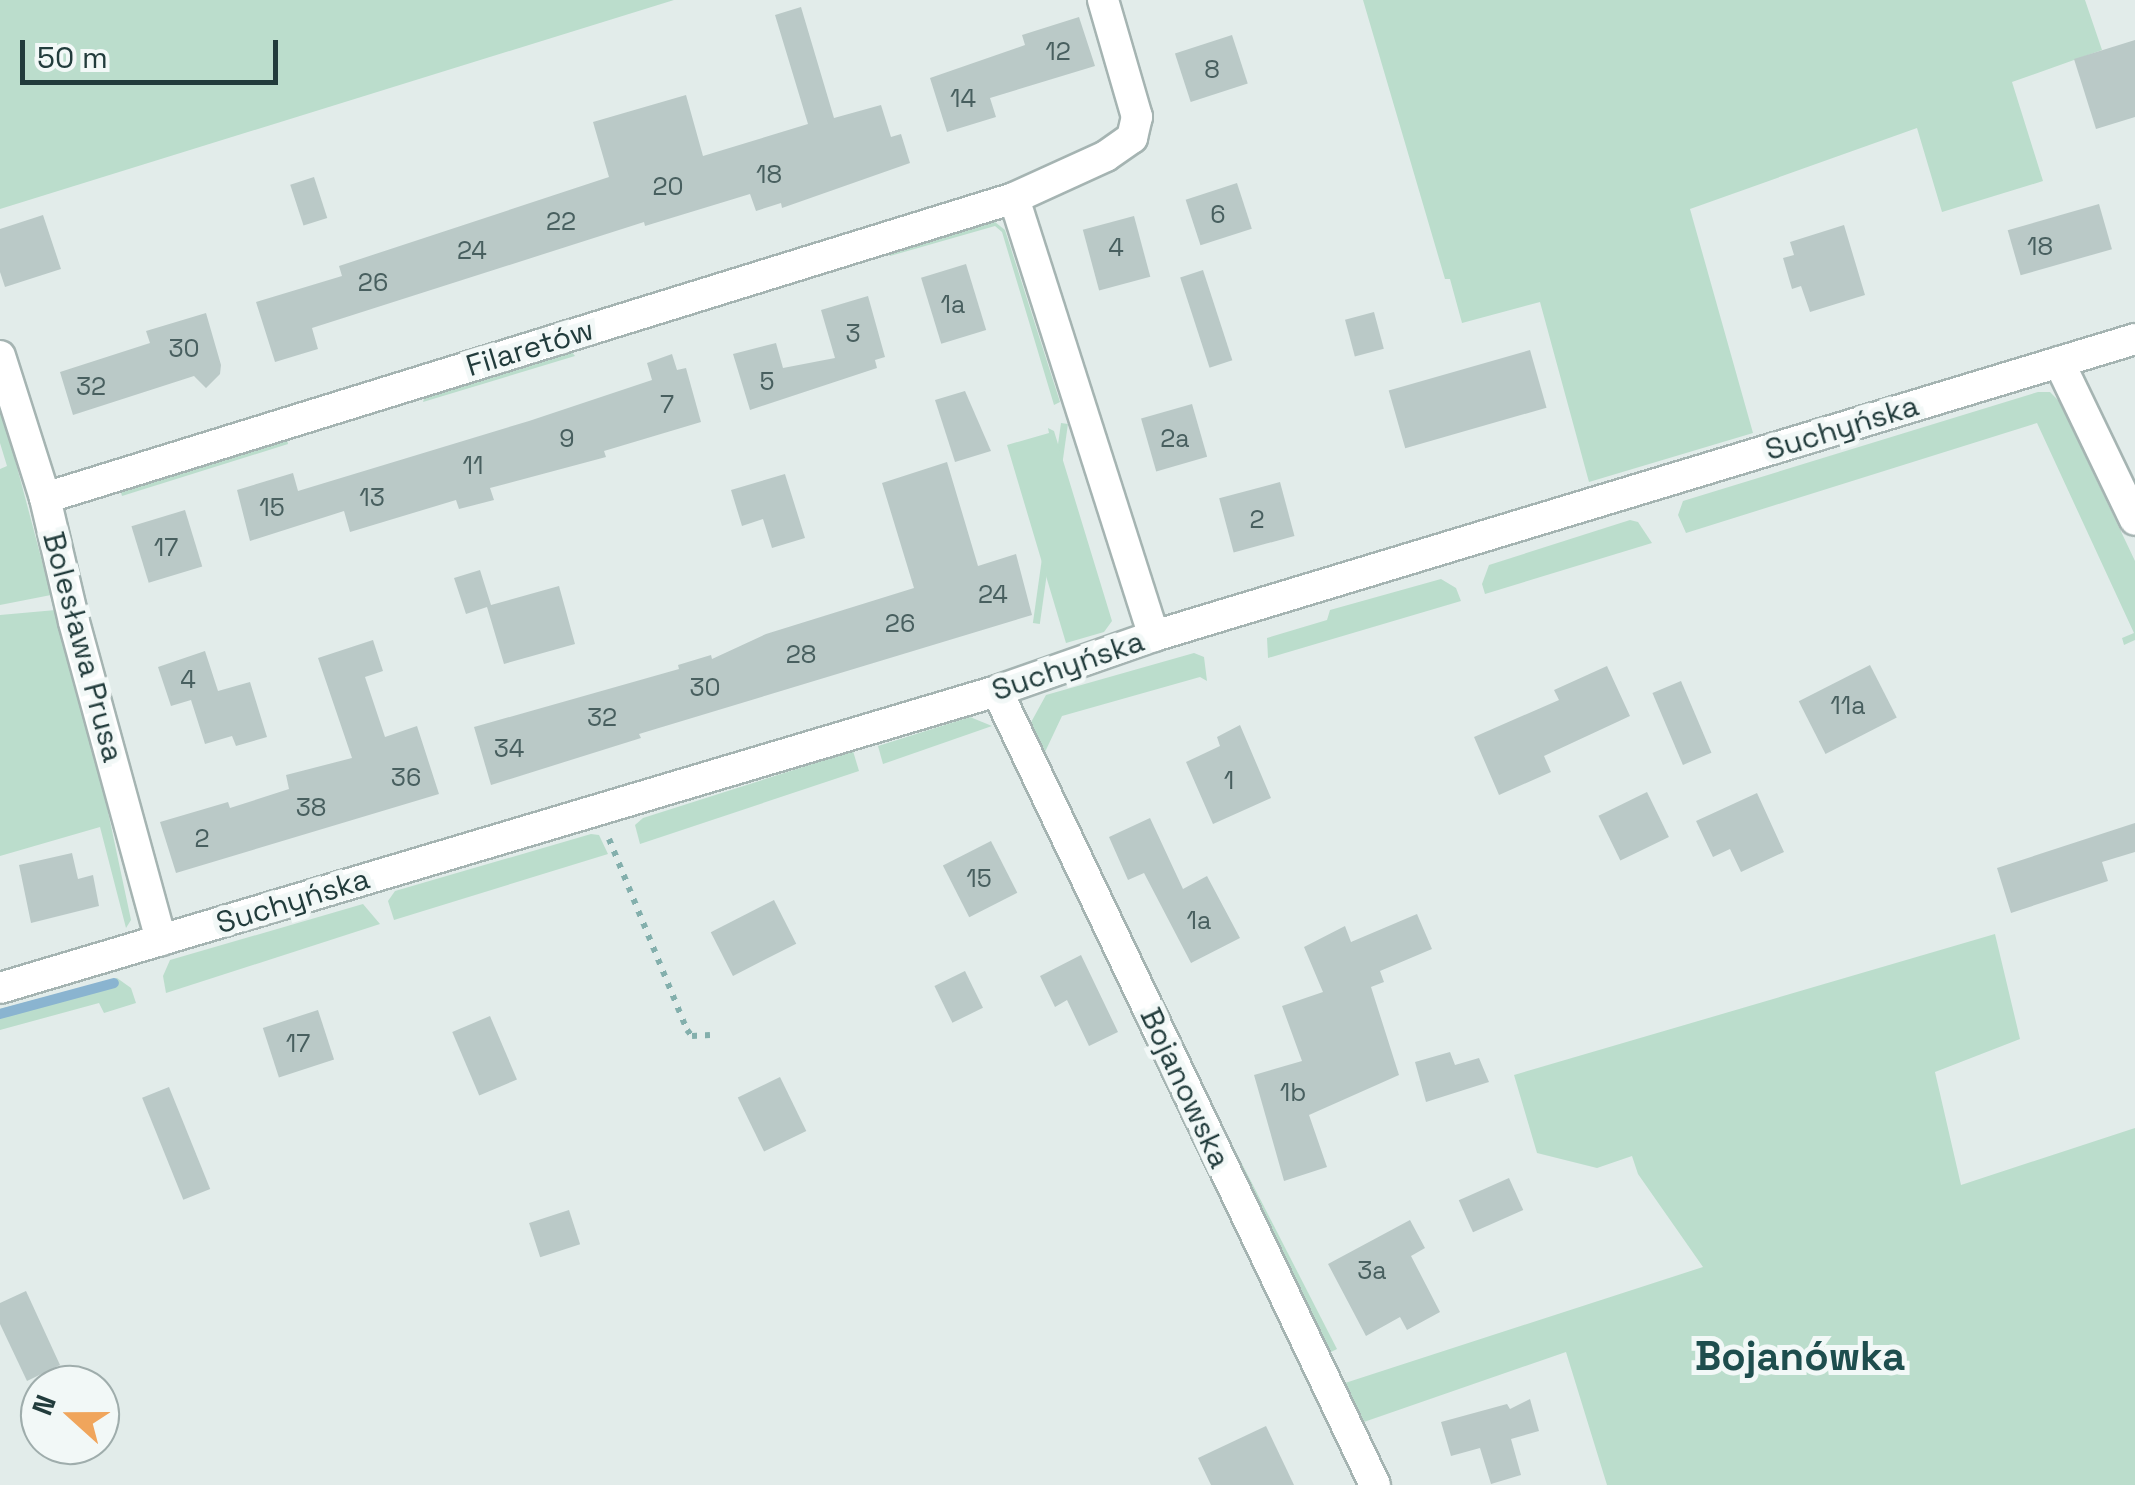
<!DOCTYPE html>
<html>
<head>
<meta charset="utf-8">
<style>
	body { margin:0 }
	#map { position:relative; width:2135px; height:1485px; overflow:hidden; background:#e2ecea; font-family:"Space Grotesk",sans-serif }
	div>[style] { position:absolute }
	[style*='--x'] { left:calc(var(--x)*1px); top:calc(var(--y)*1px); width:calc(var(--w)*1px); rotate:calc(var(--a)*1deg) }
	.green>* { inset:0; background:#bdc; transform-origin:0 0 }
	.stream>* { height:10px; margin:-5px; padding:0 5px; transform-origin:5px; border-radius:5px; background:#8ab4d0 }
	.building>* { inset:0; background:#bac9c7; transform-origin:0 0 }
	.path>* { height:6px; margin-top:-3px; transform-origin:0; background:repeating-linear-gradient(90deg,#83afac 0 5px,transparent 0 13px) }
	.roads { filter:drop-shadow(2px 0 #a5b4b2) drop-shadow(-2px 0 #a5b4b2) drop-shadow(0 2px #a5b4b2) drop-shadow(0 -2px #a5b4b2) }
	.minor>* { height:30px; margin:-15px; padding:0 15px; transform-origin:15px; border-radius:15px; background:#fff }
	span { translate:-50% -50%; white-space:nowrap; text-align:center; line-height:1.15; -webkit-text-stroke:10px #f2f8f7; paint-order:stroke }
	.number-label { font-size:25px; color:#485f5f }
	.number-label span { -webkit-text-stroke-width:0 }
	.street-label { font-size:30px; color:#223c3c }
	.district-label { font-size:40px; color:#1e4e4e; font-weight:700 }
	.north { position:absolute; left:20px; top:1365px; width:100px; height:100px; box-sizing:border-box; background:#f2f8f7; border:2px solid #9fadac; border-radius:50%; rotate:291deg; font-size:28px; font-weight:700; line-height:40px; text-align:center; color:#223c3c }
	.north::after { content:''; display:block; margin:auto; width:35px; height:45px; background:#f0a55c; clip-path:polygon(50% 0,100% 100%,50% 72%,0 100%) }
	.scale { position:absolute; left:20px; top:40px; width:258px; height:45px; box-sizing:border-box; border:5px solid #223c3c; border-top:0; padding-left:12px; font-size:30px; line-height:35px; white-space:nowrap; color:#223c3c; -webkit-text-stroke:8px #f2f8f7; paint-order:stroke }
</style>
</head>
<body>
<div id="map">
	<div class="green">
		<div style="clip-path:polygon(0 0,674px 0,0 209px)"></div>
		<div style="clip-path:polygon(1363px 0,2085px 0,2102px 50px,2012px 82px,2043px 181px,1942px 212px,1917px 128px,1690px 209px,1753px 433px,1589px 482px,1540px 302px,1462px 323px,1450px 279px,1445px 279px)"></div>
		<div style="clip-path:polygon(995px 222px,1005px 230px,1060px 402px,1054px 405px,1002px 232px,995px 226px,890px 256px,888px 252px)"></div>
		<div style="clip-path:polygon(570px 350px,575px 356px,423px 402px,425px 395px)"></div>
		<div style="clip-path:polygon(2038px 392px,2050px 392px,2059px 401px,2135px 561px,2135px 640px,2124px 645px,2122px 638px,2134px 633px,2037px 423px,1686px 533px,1678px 515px,1683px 501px)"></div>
		<div style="clip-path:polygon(0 403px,51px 595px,0 605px,0 469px,7px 466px,0 443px)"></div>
		<div style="left:1061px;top:423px;width:7px;height:202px;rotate:8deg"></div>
		<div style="clip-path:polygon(1048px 428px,1054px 431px,1112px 621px,1104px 632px,1066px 643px,1007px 445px,1049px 433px)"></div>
		<div style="clip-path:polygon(287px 439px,288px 444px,122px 496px,120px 489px)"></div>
		<div style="clip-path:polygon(1630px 520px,1638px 522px,1652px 543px,1485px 594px,1482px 584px,1489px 565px)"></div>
		<div style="clip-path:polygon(1441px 579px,1456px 588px,1461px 601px,1268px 658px,1267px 638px,1327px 620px,1330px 610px)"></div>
		<div style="clip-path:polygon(56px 610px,104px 793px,131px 920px,126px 928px,100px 827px,0 856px,0 615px)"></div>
		<div style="clip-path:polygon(1194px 653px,1204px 657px,1207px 681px,1200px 677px,1062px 716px,1045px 752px,1195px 1072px,1192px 1074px,1029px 726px,1046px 695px)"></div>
		<div style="clip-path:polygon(970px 717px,992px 726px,883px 764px,878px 746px)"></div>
		<div style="clip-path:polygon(853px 751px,859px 771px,640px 844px,635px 825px,643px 818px)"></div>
		<div style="clip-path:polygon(591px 834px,599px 835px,608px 854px,394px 920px,388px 901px,395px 891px)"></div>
		<div style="clip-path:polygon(363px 904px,380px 924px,166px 993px,163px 976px,170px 960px)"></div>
		<div style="clip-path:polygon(1995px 934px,2020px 1039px,1935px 1072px,1961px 1185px,2135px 1128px,2135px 1485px,1607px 1485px,1566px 1352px,1361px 1423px,1342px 1384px,1703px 1267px,1638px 1174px,1632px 1156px,1597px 1168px,1537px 1153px,1514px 1075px)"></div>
		<div style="clip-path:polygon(117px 978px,131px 988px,136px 1003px,104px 1013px,99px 1003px,0 1030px,0 1009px)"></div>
		<div style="clip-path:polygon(1216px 1113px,1337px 1349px,1329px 1353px,1211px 1118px)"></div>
	</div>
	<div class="stream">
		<div style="--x:0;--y:1014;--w:118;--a:-15.2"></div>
	</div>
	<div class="building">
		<div style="clip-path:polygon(801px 7px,834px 118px,881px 105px,891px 137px,901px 134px,910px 163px,782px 208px,781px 203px,756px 211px,750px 194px,645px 226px,644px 222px,312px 328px,318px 349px,275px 362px,256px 302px,342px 276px,339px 266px,609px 177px,593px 122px,686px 95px,703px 156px,808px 124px,775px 15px)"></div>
		<div style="clip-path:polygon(1079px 17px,1095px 66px,990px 98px,996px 117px,947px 132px,930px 78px,1025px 45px,1022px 35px)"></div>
		<div style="left:1232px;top:35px;width:51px;height:60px;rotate:72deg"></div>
		<div style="clip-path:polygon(2135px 40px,2135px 117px,2096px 129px,2074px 59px)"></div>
		<div style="left:314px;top:177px;width:43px;height:25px;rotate:72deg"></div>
		<div style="left:1237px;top:183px;width:48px;height:54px;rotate:72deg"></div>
		<div style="left:2099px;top:204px;width:47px;height:95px;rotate:74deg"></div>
		<div style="clip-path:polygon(43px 215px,61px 269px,5px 287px,0 272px,0 229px)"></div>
		<div style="left:1134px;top:216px;width:63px;height:53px;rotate:75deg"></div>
		<div style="clip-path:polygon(1844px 225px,1865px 295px,1810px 312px,1801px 286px,1792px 289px,1783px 258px,1794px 255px,1790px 242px)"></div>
		<div style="left:966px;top:264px;width:69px;height:47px;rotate:73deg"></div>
		<div style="left:1203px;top:270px;width:95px;height:24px;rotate:72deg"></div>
		<div style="clip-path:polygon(868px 296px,885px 357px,875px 360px,877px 368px,750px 410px,733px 354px,776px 343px,783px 368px,835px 358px,821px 310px)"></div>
		<div style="left:1374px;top:312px;width:38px;height:30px;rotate:75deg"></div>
		<div style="clip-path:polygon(206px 313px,221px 365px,220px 374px,206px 388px,194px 376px,73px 415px,60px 372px,150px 343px,146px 331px)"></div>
		<div style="left:1530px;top:350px;width:60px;height:147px;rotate:74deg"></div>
		<div style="clip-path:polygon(672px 354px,677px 370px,686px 368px,701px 422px,604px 451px,606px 457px,490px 488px,494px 500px,459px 509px,456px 500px,350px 532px,344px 511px,250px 541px,237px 490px,293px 473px,298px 491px,529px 421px,652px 380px,647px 363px)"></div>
		<div style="clip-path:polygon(965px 391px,991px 451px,955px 462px,935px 400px)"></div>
		<div style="left:1192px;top:404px;width:55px;height:53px;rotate:74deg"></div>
		<div style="clip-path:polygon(947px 462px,978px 566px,1016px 554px,1032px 615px,639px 734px,641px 738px,491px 785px,474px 727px,679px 669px,678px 665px,711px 655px,712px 659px,766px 634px,914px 588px,882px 483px)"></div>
		<div style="clip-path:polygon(785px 474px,805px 538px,772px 548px,763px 519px,742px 526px,731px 490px)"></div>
		<div style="left:1280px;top:482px;width:56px;height:63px;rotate:75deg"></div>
		<div style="left:185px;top:510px;width:59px;height:56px;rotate:73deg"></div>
		<div style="clip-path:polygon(480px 570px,491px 605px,559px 586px,575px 644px,504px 664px,487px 607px,466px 614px,454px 578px)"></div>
		<div style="clip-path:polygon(373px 640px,383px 671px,365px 677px,385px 737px,417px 726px,439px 794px,176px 873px,160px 822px,228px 802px,230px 808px,289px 789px,286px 775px,352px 758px,318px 658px)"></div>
		<div style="clip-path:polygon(205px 651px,218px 691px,250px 682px,267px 737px,236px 746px,232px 736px,205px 744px,191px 700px,171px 706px,158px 667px)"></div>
		<div style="left:1870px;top:665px;width:59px;height:80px;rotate:63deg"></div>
		<div style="clip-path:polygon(1607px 666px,1630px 716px,1544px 756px,1551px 772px,1499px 795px,1474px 737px,1559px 700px,1554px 690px)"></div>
		<div style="left:1681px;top:681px;width:78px;height:31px;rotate:67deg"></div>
		<div style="clip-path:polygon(1240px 725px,1271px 798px,1213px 824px,1186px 762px,1220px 746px,1217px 737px)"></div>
		<div style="left:1647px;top:792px;width:50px;height:54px;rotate:64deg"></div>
		<div style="clip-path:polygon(1757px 793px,1784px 852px,1741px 872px,1730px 849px,1713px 857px,1696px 821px)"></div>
		<div style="clip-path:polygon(1150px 818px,1183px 889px,1207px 876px,1240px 938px,1191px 963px,1144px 873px,1128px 880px,1109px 837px)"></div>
		<div style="clip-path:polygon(2135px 823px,2135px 852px,2102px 862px,2108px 881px,2011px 913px,1997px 868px)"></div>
		<div style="left:991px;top:841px;width:58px;height:54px;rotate:63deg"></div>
		<div style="clip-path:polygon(72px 853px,78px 879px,93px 875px,99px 906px,31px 923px,19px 865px)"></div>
		<div style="left:774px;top:900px;width:49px;height:71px;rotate:63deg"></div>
		<div style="clip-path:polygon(1417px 914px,1432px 949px,1380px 971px,1384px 982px,1371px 987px,1399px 1075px,1309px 1115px,1327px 1167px,1284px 1181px,1254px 1075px,1302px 1061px,1282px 1006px,1323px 992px,1304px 947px,1345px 926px,1351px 942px)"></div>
		<div style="clip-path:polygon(1081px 955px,1118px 1032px,1089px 1046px,1067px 1000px,1055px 1007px,1040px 976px)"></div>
		<div style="left:965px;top:971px;width:41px;height:34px;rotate:64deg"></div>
		<div style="left:318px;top:1010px;width:52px;height:58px;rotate:72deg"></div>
		<div style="left:490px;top:1016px;width:69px;height:41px;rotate:67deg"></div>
		<div style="clip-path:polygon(1450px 1052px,1455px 1065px,1479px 1058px,1489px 1082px,1426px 1102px,1415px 1062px)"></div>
		<div style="left:780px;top:1077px;width:60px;height:47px;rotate:64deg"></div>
		<div style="left:169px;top:1087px;width:110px;height:29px;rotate:68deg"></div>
		<div style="left:1509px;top:1178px;width:35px;height:55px;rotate:66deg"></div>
		<div style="left:569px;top:1210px;width:36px;height:42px;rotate:72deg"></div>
		<div style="clip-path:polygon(1410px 1220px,1425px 1248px,1411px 1256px,1440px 1312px,1407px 1330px,1400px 1317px,1366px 1336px,1328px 1264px)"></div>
		<div style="clip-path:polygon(26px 1291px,60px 1365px,27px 1381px,0 1324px,0 1303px)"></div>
		<div style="clip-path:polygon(1530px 1399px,1539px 1431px,1511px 1439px,1521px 1475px,1491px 1484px,1480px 1448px,1451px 1456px,1441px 1422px,1507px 1404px,1510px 1409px)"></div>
		<div style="clip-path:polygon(1266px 1426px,1294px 1485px,1211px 1485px,1198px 1458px)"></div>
	</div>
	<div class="path">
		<div style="--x:609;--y:839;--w:206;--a:67.8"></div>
		<div style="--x:687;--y:1030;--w:8;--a:50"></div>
		<div style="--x:692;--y:1036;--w:18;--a:-3"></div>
	</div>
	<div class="roads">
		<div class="minor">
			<div style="--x:1014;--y:198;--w:460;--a:72.3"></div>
			<div style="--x:0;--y:356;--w:149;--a:72.4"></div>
			<div style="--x:45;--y:498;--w:127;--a:76.8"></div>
			<div style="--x:74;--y:622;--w:330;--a:74.7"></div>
			<div style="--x:2059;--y:362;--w:175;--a:64.3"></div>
			<div style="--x:45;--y:498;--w:1014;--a:-17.2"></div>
			<div style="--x:1014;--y:198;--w:101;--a:-24.5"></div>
			<div style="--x:1106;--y:156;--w:32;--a:-35"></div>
			<div style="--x:1132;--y:138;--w:22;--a:-77"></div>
			<div style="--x:1137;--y:117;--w:122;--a:-106.2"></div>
			<div style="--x:997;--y:691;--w:879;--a:64.54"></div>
			<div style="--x:0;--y:988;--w:1040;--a:-16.59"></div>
			<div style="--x:997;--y:691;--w:166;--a:-19.3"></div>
			<div style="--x:1154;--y:636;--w:1025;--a:-16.84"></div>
		</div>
	</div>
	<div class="number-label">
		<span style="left:1058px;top:51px">12</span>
		<span style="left:1212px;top:69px">8</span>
		<span style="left:963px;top:98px">14</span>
		<span style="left:769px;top:174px">18</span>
		<span style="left:668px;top:186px">20</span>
		<span style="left:1218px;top:214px">6</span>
		<span style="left:561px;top:221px">22</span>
		<span style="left:2040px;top:246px">18</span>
		<span style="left:1116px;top:247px">4</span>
		<span style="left:472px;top:250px">24</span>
		<span style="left:373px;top:282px">26</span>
		<span style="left:953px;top:304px">1a</span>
		<span style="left:853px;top:333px">3</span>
		<span style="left:184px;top:348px">30</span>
		<span style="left:767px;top:381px">5</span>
		<span style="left:91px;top:386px">32</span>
		<span style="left:667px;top:404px">7</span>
		<span style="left:567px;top:438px">9</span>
		<span style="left:1175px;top:438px">2a</span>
		<span style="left:473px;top:465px">11</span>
		<span style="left:372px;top:497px">13</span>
		<span style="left:272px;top:507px">15</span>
		<span style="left:1257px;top:519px">2</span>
		<span style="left:166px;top:547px">17</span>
		<span style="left:993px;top:594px">24</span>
		<span style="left:900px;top:623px">26</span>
		<span style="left:801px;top:654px">28</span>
		<span style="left:188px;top:679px">4</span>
		<span style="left:705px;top:687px">30</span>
		<span style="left:1848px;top:705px">11a</span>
		<span style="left:602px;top:717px">32</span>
		<span style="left:509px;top:748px">34</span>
		<span style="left:406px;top:777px">36</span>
		<span style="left:1229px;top:780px">1</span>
		<span style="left:311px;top:807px">38</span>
		<span style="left:202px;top:838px">2</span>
		<span style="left:979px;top:878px">15</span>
		<span style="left:1199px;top:920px">1a</span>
		<span style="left:298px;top:1043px">17</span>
		<span style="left:1293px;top:1092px">1b</span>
		<span style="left:1372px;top:1270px">3a</span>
	</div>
	<div class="street-label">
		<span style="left:530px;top:348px;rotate:-17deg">Filaretów</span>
		<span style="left:1842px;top:428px;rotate:-17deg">Suchyńska</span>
		<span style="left:83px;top:647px;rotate:75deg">Bolesława Prusa</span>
		<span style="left:1068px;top:666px;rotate:-19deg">Suchyńska</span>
		<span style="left:293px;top:901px;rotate:-17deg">Suchyńska</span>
		<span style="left:1185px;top:1088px;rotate:65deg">Bojanowska</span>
	</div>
	<div class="district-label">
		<span style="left:1800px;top:1357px">Bojanówka</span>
	</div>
	<div class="north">N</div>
	<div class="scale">50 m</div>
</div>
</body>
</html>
